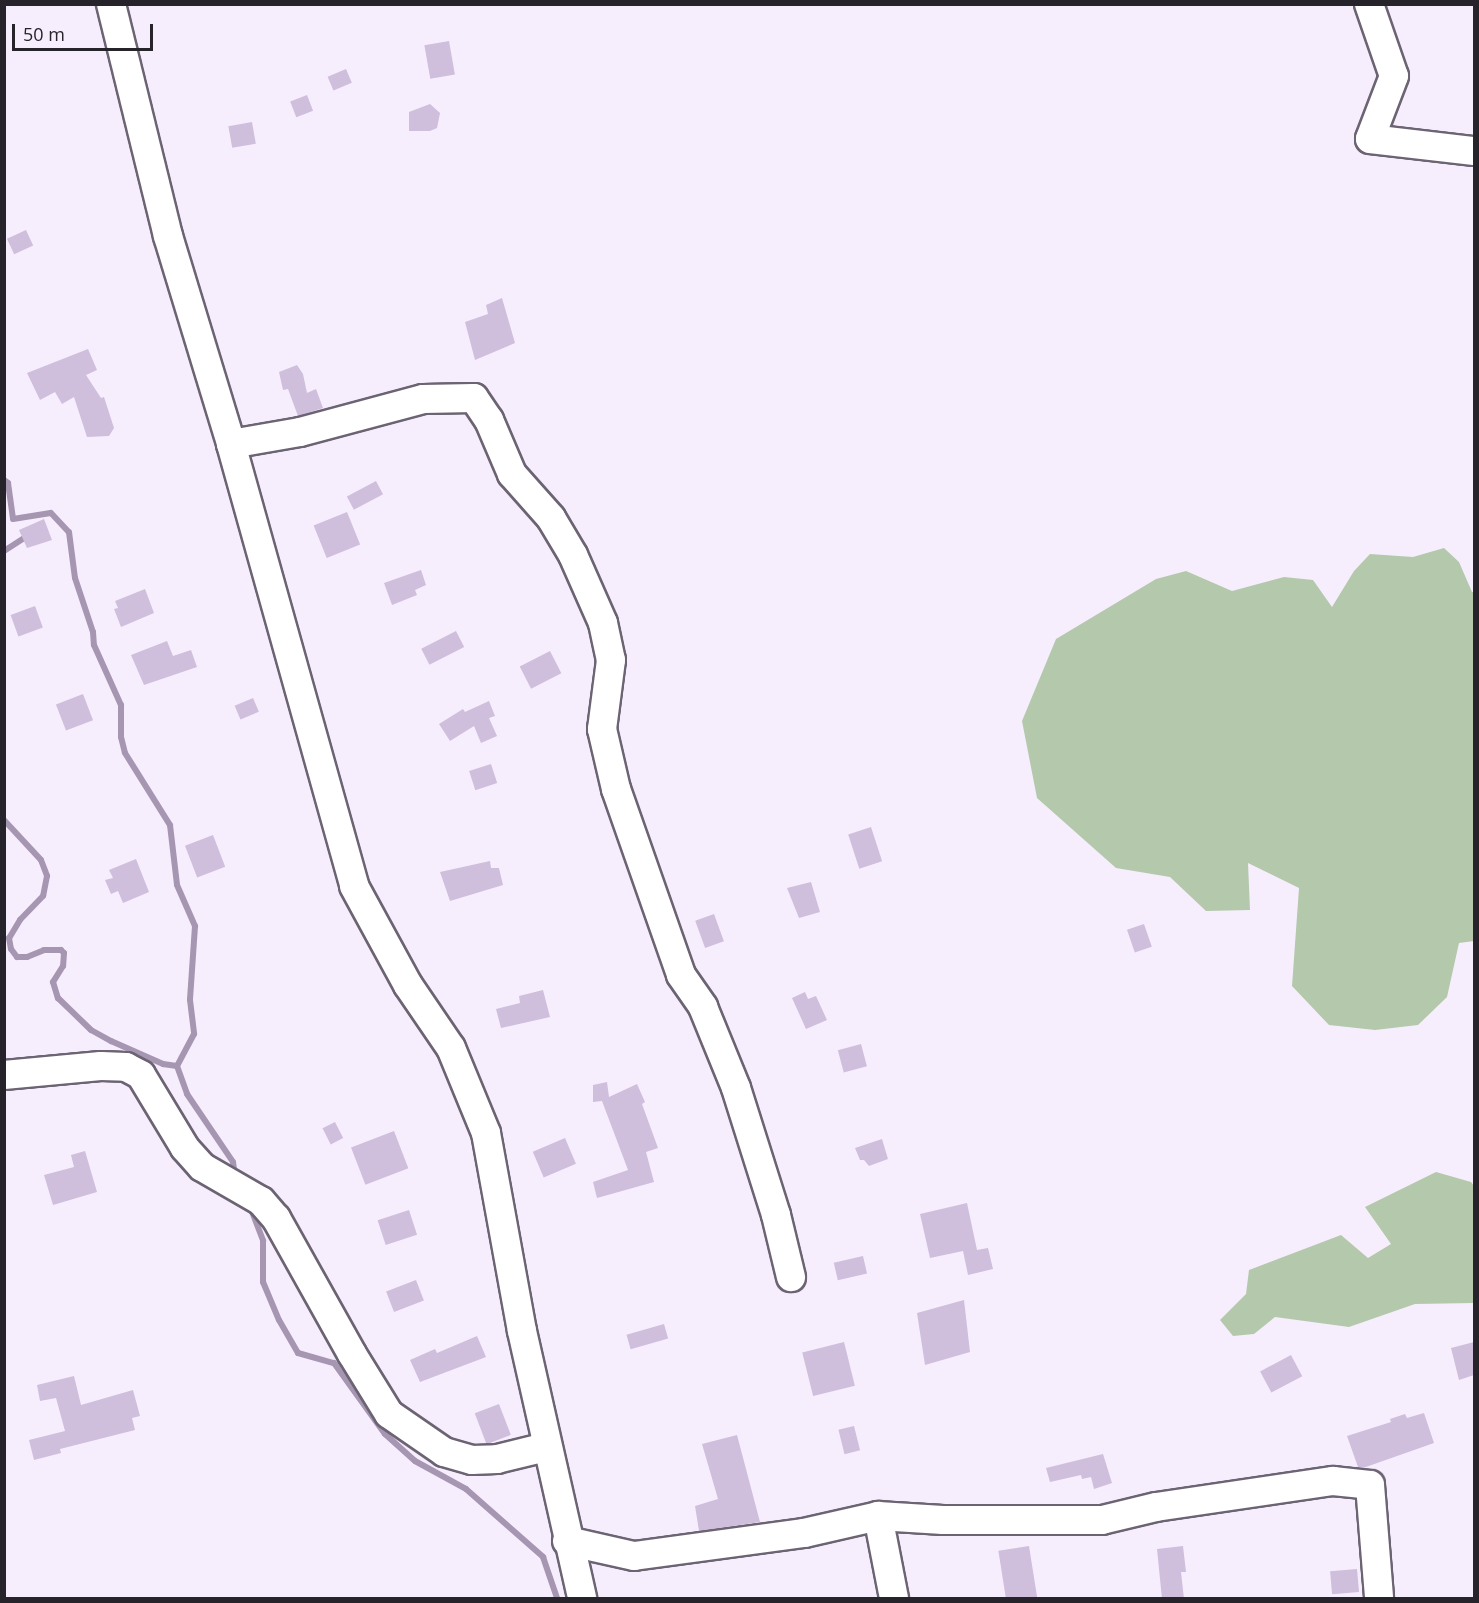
<!DOCTYPE html>
<html>
<head>
<meta charset="utf-8">
<style>
	body { margin:0 }
	#map { position:relative; width:1479px; height:1603px; overflow:hidden; background:#f6eefd; font-family:"Open Sans",sans-serif }
	div>[style] { position:absolute }
	[style*='--x'] { left:calc(var(--x)*1px); top:calc(var(--y)*1px); width:calc(var(--w)*1px); rotate:calc(var(--a)*1deg) }
	.forest>* { inset:0; background:#b4c8ac }
	.stream>* { height:6px; margin:-3px; padding:0 3px; transform-origin:3px; border-radius:3px; background:#a696b2 }
	.building>* { inset:0; background:#cfbedc; transform-origin:0 0 }
	.roads { filter:drop-shadow(2px 0 #6c6373) drop-shadow(-2px 0 #6c6373) drop-shadow(0 2px #6c6373) drop-shadow(0 -2px #6c6373) }
	.minor>* { height:28px; margin:-14px; padding:0 14px; transform-origin:14px; border-radius:14px; background:#fff }
	span { translate:-50% -50%; white-space:nowrap; text-align:center; line-height:1.15; -webkit-text-stroke:4.5px #f6eefd; paint-order:stroke }
	.frame { position:absolute; inset:0; border:6px solid #27232a; pointer-events:none }
	.scale { position:absolute; left:12px; top:24px; width:141px; height:27px; box-sizing:border-box; border:3px solid #27232a; border-top:0; padding-left:8px; font-size:18px; line-height:21px; white-space:nowrap; color:#27232a; -webkit-text-stroke:4px #f6eefd; paint-order:stroke }
</style>
</head>
<body>
<div id="map">
	<div class="forest">
		<div style="clip-path:polygon(1444px 548px,1459px 562px,1472px 592px,1474px 592px,1474px 941px,1459px 943px,1447px 997px,1418px 1025px,1375px 1030px,1329px 1025px,1292px 986px,1299px 888px,1248px 863px,1250px 910px,1206px 911px,1170px 877px,1116px 868px,1037px 798px,1022px 721px,1056px 639px,1156px 579px,1186px 571px,1232px 591px,1284px 577px,1313px 580px,1332px 607px,1354px 571px,1370px 554px,1413px 557px)"></div>
		<div style="clip-path:polygon(1436px 1172px,1471px 1182px,1474px 1186px,1474px 1303px,1415px 1304px,1349px 1327px,1275px 1317px,1254px 1334px,1233px 1336px,1220px 1320px,1246px 1294px,1249px 1270px,1341px 1235px,1368px 1258px,1391px 1244px,1365px 1207px)"></div>
	</div>
	<div class="stream">
		<div style="--x:4;--y:480;--w:5;--a:37"></div>
		<div style="--x:8;--y:483;--w:36;--a:82"></div>
		<div style="--x:13;--y:519;--w:38;--a:-9"></div>
		<div style="--x:51;--y:513;--w:26;--a:47"></div>
		<div style="--x:69;--y:532;--w:46;--a:82.6"></div>
		<div style="--x:75;--y:578;--w:57;--a:71.6"></div>
		<div style="--x:93;--y:632;--w:13;--a:86"></div>
		<div style="--x:94;--y:645;--w:66;--a:65.8"></div>
		<div style="--x:121;--y:705;--w:32;--a:90"></div>
		<div style="--x:121;--y:737;--w:16;--a:76"></div>
		<div style="--x:125;--y:753;--w:85;--a:58"></div>
		<div style="--x:170;--y:825;--w:60;--a:83.3"></div>
		<div style="--x:177;--y:885;--w:45;--a:66.3"></div>
		<div style="--x:195;--y:926;--w:74;--a:93.9"></div>
		<div style="--x:190;--y:1000;--w:34;--a:83"></div>
		<div style="--x:194;--y:1034;--w:36;--a:118"></div>
		<div style="--x:4;--y:551;--w:30;--a:-33"></div>
		<div style="--x:4;--y:820;--w:54;--a:47.2"></div>
		<div style="--x:41;--y:860;--w:17;--a:69"></div>
		<div style="--x:47;--y:876;--w:20;--a:101"></div>
		<div style="--x:43;--y:896;--w:33;--a:134"></div>
		<div style="--x:20;--y:920;--w:21;--a:121"></div>
		<div style="--x:9;--y:938;--w:11;--a:80"></div>
		<div style="--x:11;--y:949;--w:10;--a:53"></div>
		<div style="--x:17;--y:957;--w:10;--a:0"></div>
		<div style="--x:27;--y:957;--w:18;--a:-22"></div>
		<div style="--x:44;--y:950;--w:17;--a:0"></div>
		<div style="--x:61;--y:950;--w:4;--a:45"></div>
		<div style="--x:64;--y:953;--w:13;--a:94"></div>
		<div style="--x:63;--y:966;--w:19;--a:122"></div>
		<div style="--x:53;--y:982;--w:17;--a:73"></div>
		<div style="--x:58;--y:998;--w:46;--a:44.1"></div>
		<div style="--x:91;--y:1030;--w:23;--a:29"></div>
		<div style="--x:111;--y:1041;--w:57;--a:23.9"></div>
		<div style="--x:163;--y:1064;--w:14;--a:8"></div>
		<div style="--x:177;--y:1066;--w:30;--a:70"></div>
		<div style="--x:187;--y:1094;--w:82;--a:55.9"></div>
		<div style="--x:233;--y:1162;--w:14;--a:82"></div>
		<div style="--x:251;--y:1209;--w:34;--a:69"></div>
		<div style="--x:263;--y:1241;--w:41;--a:90"></div>
		<div style="--x:263;--y:1282;--w:41;--a:67.2"></div>
		<div style="--x:279;--y:1320;--w:38;--a:60"></div>
		<div style="--x:298;--y:1353;--w:37;--a:16"></div>
		<div style="--x:334;--y:1363;--w:87;--a:54.3"></div>
		<div style="--x:385;--y:1434;--w:40;--a:42"></div>
		<div style="--x:415;--y:1461;--w:58;--a:28.8"></div>
		<div style="--x:466;--y:1489;--w:103;--a:41.4"></div>
		<div style="--x:543;--y:1557;--w:43;--a:71.1"></div>
	</div>
	<div class="building">
		<div style="left:449px;top:41px;width:34px;height:25px;rotate:80deg"></div>
		<div style="left:346px;top:69px;width:15px;height:20px;rotate:67deg"></div>
		<div style="left:307px;top:95px;width:17px;height:18px;rotate:69deg"></div>
		<div style="clip-path:polygon(430px 104px,440px 113px,437px 128px,430px 131px,409px 131px,409px 112px)"></div>
		<div style="left:252px;top:122px;width:22px;height:24px;rotate:80deg"></div>
		<div style="left:26px;top:230px;width:17px;height:21px;rotate:65deg"></div>
		<div style="clip-path:polygon(502px 298px,515px 343px,475px 360px,465px 322px,488px 314px,486px 305px)"></div>
		<div style="clip-path:polygon(88px 349px,97px 370px,86px 375px,101px 398px,104px 397px,114px 428px,109px 436px,87px 437px,74px 397px,62px 404px,55px 392px,40px 400px,27px 373px)"></div>
		<div style="clip-path:polygon(297px 365px,303px 374px,307px 393px,316px 389px,323px 408px,298px 416px,288px 389px,283px 390px,279px 372px)"></div>
		<div style="left:376px;top:481px;width:15px;height:33px;rotate:62deg"></div>
		<div style="left:347px;top:512px;width:35px;height:36px;rotate:68deg"></div>
		<div style="clip-path:polygon(44px 519px,52px 540px,27px 548px,19px 530px)"></div>
		<div style="clip-path:polygon(421px 570px,426px 585px,415px 590px,417px 595px,392px 605px,384px 583px)"></div>
		<div style="clip-path:polygon(145px 589px,154px 613px,121px 627px,114px 609px,118px 608px,115px 601px)"></div>
		<div style="left:35px;top:606px;width:23px;height:26px;rotate:70deg"></div>
		<div style="left:456px;top:631px;width:18px;height:39px;rotate:63deg"></div>
		<div style="clip-path:polygon(167px 641px,173px 656px,191px 650px,197px 667px,144px 685px,131px 655px)"></div>
		<div style="left:550px;top:651px;width:25px;height:34px;rotate:63deg"></div>
		<div style="left:83px;top:694px;width:28px;height:29px;rotate:69deg"></div>
		<div style="left:253px;top:698px;width:15px;height:20px;rotate:67deg"></div>
		<div style="clip-path:polygon(489px 701px,495px 716px,489px 718px,497px 736px,481px 743px,474px 726px,450px 741px,439px 724px,463px 709px,465px 712px)"></div>
		<div style="left:491px;top:764px;width:20px;height:23px;rotate:72deg"></div>
		<div style="left:871px;top:827px;width:36px;height:24px;rotate:72deg"></div>
		<div style="left:213px;top:835px;width:34px;height:30px;rotate:69deg"></div>
		<div style="clip-path:polygon(136px 859px,149px 892px,123px 903px,118px 891px,111px 894px,105px 880px,113px 878px,109px 870px)"></div>
		<div style="clip-path:polygon(490px 861px,491px 868px,499px 868px,503px 885px,450px 901px,440px 872px)"></div>
		<div style="clip-path:polygon(811px 882px,820px 912px,799px 918px,787px 888px)"></div>
		<div style="left:714px;top:914px;width:29px;height:20px;rotate:70deg"></div>
		<div style="left:1144px;top:924px;width:24px;height:18px;rotate:71deg"></div>
		<div style="clip-path:polygon(543px 990px,550px 1017px,501px 1028px,496px 1009px,520px 1003px,519px 996px)"></div>
		<div style="clip-path:polygon(805px 992px,808px 999px,816px 996px,827px 1020px,806px 1029px,792px 998px)"></div>
		<div style="left:861px;top:1044px;width:23px;height:24px;rotate:75deg"></div>
		<div style="clip-path:polygon(607px 1082px,609px 1097px,637px 1084px,645px 1102px,642px 1104px,658px 1148px,646px 1152px,654px 1182px,597px 1198px,593px 1182px,628px 1170px,602px 1101px,593px 1102px,593px 1085px)"></div>
		<div style="left:335px;top:1122px;width:18px;height:14px;rotate:63deg"></div>
		<div style="left:394px;top:1131px;width:40px;height:46px;rotate:69deg"></div>
		<div style="left:565px;top:1138px;width:28px;height:35px;rotate:67deg"></div>
		<div style="clip-path:polygon(882px 1139px,888px 1159px,869px 1166px,864px 1160px,860px 1160px,855px 1148px)"></div>
		<div style="clip-path:polygon(85px 1151px,97px 1192px,53px 1205px,44px 1175px,74px 1167px,71px 1155px)"></div>
		<div style="clip-path:polygon(967px 1203px,977px 1250px,988px 1248px,993px 1269px,968px 1275px,963px 1251px,930px 1258px,920px 1214px)"></div>
		<div style="left:409px;top:1210px;width:26px;height:33px;rotate:72deg"></div>
		<div style="left:863px;top:1256px;width:18px;height:30px;rotate:77deg"></div>
		<div style="left:416px;top:1280px;width:22px;height:32px;rotate:69deg"></div>
		<div style="clip-path:polygon(964px 1300px,970px 1352px,925px 1365px,917px 1313px)"></div>
		<div style="left:664px;top:1324px;width:15px;height:39px;rotate:74deg"></div>
		<div style="clip-path:polygon(477px 1336px,486px 1357px,420px 1382px,410px 1360px,435px 1349px,437px 1353px)"></div>
		<div style="left:844px;top:1342px;width:45px;height:43px;rotate:76deg"></div>
		<div style="clip-path:polygon(1474px 1342px,1474px 1375px,1459px 1380px,1451px 1348px)"></div>
		<div style="left:1291px;top:1355px;width:24px;height:35px;rotate:62deg"></div>
		<div style="clip-path:polygon(74px 1376px,81px 1405px,133px 1390px,140px 1416px,132px 1418px,135px 1430px,60px 1449px,61px 1453px,34px 1460px,29px 1440px,65px 1431px,56px 1398px,40px 1401px,37px 1385px)"></div>
		<div style="left:499px;top:1404px;width:33px;height:26px;rotate:69deg"></div>
		<div style="clip-path:polygon(1424px 1413px,1434px 1443px,1363px 1468px,1358px 1467px,1347px 1436px,1391px 1422px,1390px 1419px,1405px 1414px,1407px 1418px)"></div>
		<div style="left:854px;top:1426px;width:25px;height:16px;rotate:76deg"></div>
		<div style="clip-path:polygon(737px 1435px,760px 1522px,699px 1531px,695px 1506px,718px 1499px,702px 1444px)"></div>
		<div style="clip-path:polygon(1103px 1454px,1112px 1483px,1094px 1489px,1091px 1477px,1082px 1479px,1081px 1475px,1050px 1482px,1046px 1468px)"></div>
		<div style="left:1029px;top:1546px;width:54px;height:31px;rotate:81deg"></div>
		<div style="clip-path:polygon(1183px 1546px,1186px 1572px,1181px 1572px,1184px 1599px,1162px 1599px,1157px 1549px)"></div>
		<div style="left:1357px;top:1569px;width:23px;height:27px;rotate:85deg"></div>
	</div>
	<div class="roads">
		<div class="minor">
			<div style="--x:111;--y:4;--w:239;--a:76.2"></div>
			<div style="--x:168;--y:236;--w:217;--a:73.1"></div>
			<div style="--x:231;--y:444;--w:459;--a:74.4"></div>
			<div style="--x:354;--y:886;--w:113;--a:61.4"></div>
			<div style="--x:408;--y:985;--w:76;--a:55.7"></div>
			<div style="--x:451;--y:1048;--w:92;--a:67.6"></div>
			<div style="--x:486;--y:1133;--w:201;--a:79.7"></div>
			<div style="--x:522;--y:1331;--w:274;--a:77.3"></div>
			<div style="--x:1369;--y:4;--w:76;--a:70.9"></div>
			<div style="--x:1394;--y:76;--w:67;--a:110.9"></div>
			<div style="--x:1370;--y:139;--w:105;--a:6.6"></div>
			<div style="--x:231;--y:444;--w:70;--a:-9.9"></div>
			<div style="--x:300;--y:432;--w:127;--a:-15"></div>
			<div style="--x:423;--y:399;--w:51;--a:-1.1"></div>
			<div style="--x:474;--y:398;--w:27;--a:56"></div>
			<div style="--x:489;--y:420;--w:59;--a:66.9"></div>
			<div style="--x:512;--y:474;--w:59;--a:48.4"></div>
			<div style="--x:551;--y:518;--w:43;--a:59.3"></div>
			<div style="--x:573;--y:555;--w:74;--a:66.2"></div>
			<div style="--x:603;--y:623;--w:38;--a:78"></div>
			<div style="--x:611;--y:660;--w:70;--a:97.4"></div>
			<div style="--x:602;--y:729;--w:62;--a:76.9"></div>
			<div style="--x:616;--y:789;--w:197;--a:70.7"></div>
			<div style="--x:681;--y:975;--w:39;--a:55"></div>
			<div style="--x:703;--y:1007;--w:87;--a:67.8"></div>
			<div style="--x:736;--y:1088;--w:133;--a:72.5"></div>
			<div style="--x:776;--y:1215;--w:64;--a:76.4"></div>
			<div style="--x:4;--y:1075;--w:97;--a:-5.3"></div>
			<div style="--x:101;--y:1066;--w:25;--a:2"></div>
			<div style="--x:126;--y:1067;--w:17;--a:28"></div>
			<div style="--x:141;--y:1075;--w:85;--a:58.9"></div>
			<div style="--x:185;--y:1148;--w:25;--a:48"></div>
			<div style="--x:202;--y:1167;--w:68;--a:30"></div>
			<div style="--x:261;--y:1201;--w:23;--a:49"></div>
			<div style="--x:276;--y:1218;--w:156;--a:60.8"></div>
			<div style="--x:352;--y:1354;--w:70;--a:58.3"></div>
			<div style="--x:389;--y:1414;--w:67;--a:34.6"></div>
			<div style="--x:444;--y:1452;--w:29;--a:16"></div>
			<div style="--x:472;--y:1460;--w:25;--a:-2"></div>
			<div style="--x:497;--y:1459;--w:50;--a:-13.8"></div>
			<div style="--x:878;--y:1516;--w:84;--a:79"></div>
			<div style="--x:567;--y:1541;--w:69;--a:12.6"></div>
			<div style="--x:634;--y:1556;--w:172;--a:-7.7"></div>
			<div style="--x:804;--y:1533;--w:76;--a:-12.9"></div>
			<div style="--x:878;--y:1516;--w:65;--a:3.5"></div>
			<div style="--x:943;--y:1520;--w:159;--a:0"></div>
			<div style="--x:1102;--y:1520;--w:56;--a:-13.5"></div>
			<div style="--x:1156;--y:1507;--w:179;--a:-8.4"></div>
			<div style="--x:1333;--y:1481;--w:37;--a:6"></div>
			<div style="--x:1370;--y:1485;--w:113;--a:85.4"></div>
		</div>
	</div>
	<div class="frame"></div>
	<div class="scale">50 m</div>
</div>
</body>
</html>
